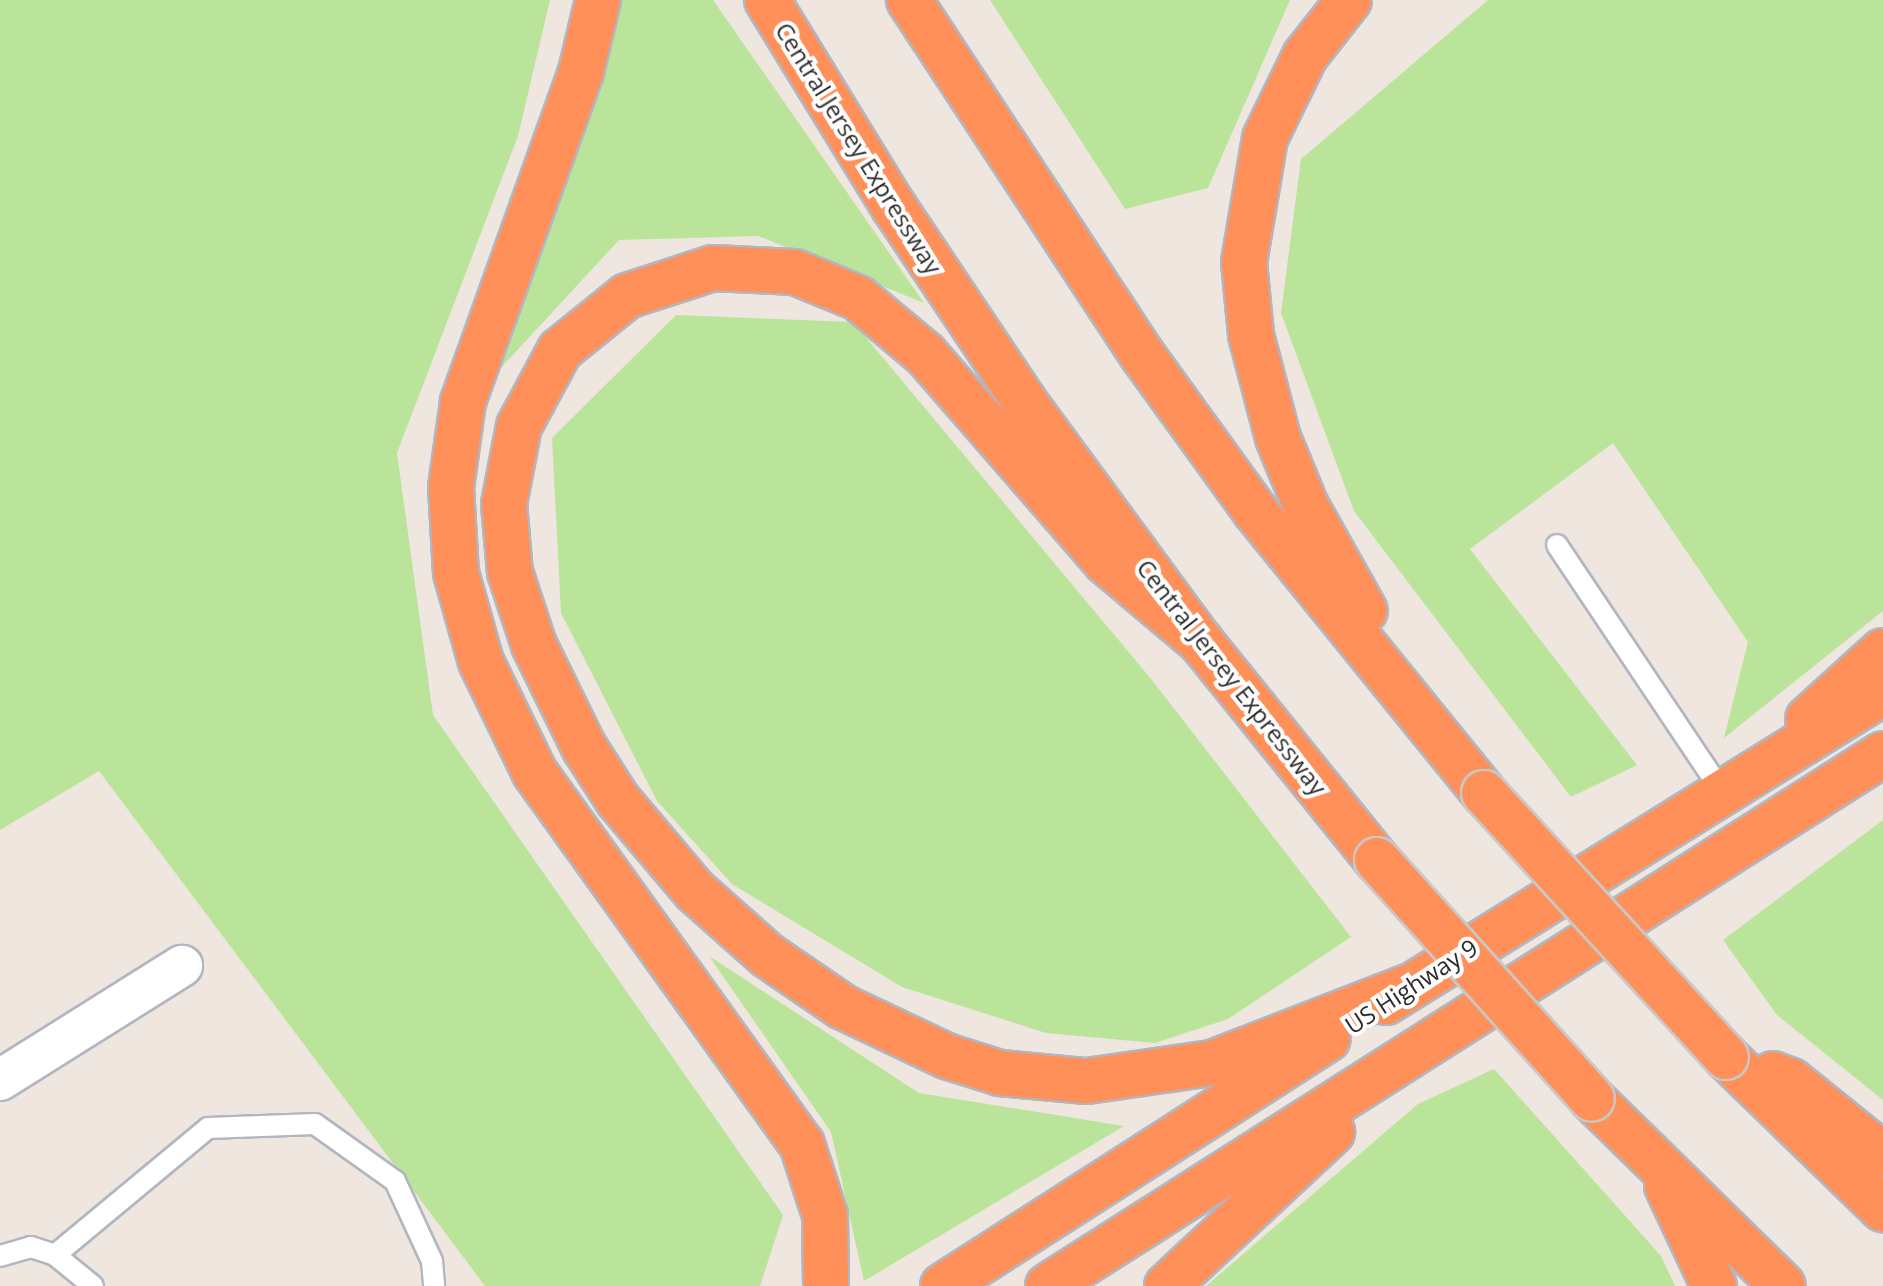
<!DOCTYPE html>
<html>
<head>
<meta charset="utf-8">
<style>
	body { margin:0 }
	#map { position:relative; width:1883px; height:1286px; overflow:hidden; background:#eee6df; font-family:"Open Sans",sans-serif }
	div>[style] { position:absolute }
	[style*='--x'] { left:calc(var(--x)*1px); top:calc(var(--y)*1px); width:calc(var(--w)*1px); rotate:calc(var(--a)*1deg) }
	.green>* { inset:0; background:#bbe49b }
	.roads { filter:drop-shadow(2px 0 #b2b6c0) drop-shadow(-2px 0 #b2b6c0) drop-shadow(0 2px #b2b6c0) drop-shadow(0 -2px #b2b6c0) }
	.lane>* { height:20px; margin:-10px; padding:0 10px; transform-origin:10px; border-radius:10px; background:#fff }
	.street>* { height:40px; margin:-20px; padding:0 20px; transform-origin:20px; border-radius:20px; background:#fff }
	.highway>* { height:44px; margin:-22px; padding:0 22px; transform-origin:22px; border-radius:22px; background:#ff9059 }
	.bridges { filter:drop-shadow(2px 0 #c8c8c8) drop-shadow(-2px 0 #c8c8c8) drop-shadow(0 2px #c8c8c8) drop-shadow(0 -2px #c8c8c8) }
	.highway-bridge>* { height:44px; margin:-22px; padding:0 22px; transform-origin:22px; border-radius:22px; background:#ff9059 }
	span { translate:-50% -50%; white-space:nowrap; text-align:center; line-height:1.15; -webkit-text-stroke:8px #fff; paint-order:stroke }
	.street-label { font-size:24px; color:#2c2c2c }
</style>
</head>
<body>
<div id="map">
	<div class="green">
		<div style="clip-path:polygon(0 0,550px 0,518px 136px,397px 453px,433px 715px,783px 1215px,760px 1286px,485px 1286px,99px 771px,0 830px)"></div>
		<div style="clip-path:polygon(618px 0,713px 0,924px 303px,758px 236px,619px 240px,498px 371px)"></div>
		<div style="clip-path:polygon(990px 0,1290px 0,1208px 188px,1125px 209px)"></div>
		<div style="clip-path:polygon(1488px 0,1883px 0,1883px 611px,1724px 738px,1748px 642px,1613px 443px,1470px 549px,1637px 765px,1571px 797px,1354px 511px,1281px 313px,1301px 159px)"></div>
		<div style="clip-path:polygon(676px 315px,853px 322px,1152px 680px,1351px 937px,1228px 1019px,1155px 1043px,1046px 1033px,902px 987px,732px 884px,657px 801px,561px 613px,552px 438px)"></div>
		<div style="clip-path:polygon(1883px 820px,1883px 1100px,1777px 1015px,1723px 940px)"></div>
		<div style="clip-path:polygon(709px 956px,919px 1093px,1124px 1126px,864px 1281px,831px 1132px)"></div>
		<div style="clip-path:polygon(1494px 1069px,1661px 1256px,1675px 1286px,1206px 1286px,1418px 1104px)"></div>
	</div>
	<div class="roads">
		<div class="lane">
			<div style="--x:1557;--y:545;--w:298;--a:56.2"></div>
			<div style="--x:55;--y:1255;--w:199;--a:-39.7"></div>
			<div style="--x:208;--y:1128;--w:107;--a:-2.1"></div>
			<div style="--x:315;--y:1124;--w:98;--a:35.5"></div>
			<div style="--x:395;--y:1181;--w:88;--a:65.2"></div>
			<div style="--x:432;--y:1261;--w:25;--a:85"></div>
			<div style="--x:0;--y:1256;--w:32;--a:-16"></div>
			<div style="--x:31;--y:1247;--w:25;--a:18"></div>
			<div style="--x:55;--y:1255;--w:49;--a:39.2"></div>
		</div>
		<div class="street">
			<div style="--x:0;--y:1080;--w:215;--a:-32.1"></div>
		</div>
		<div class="highway">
			<div style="--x:598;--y:0;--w:74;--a:103.3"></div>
			<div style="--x:581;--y:72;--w:350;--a:109.7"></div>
			<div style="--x:463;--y:402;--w:86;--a:98"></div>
			<div style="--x:451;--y:487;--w:86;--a:86.7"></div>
			<div style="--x:456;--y:573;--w:92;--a:74.3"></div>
			<div style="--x:481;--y:662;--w:123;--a:64.1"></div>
			<div style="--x:535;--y:773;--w:457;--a:54.3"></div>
			<div style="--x:802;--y:1144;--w:75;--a:72.1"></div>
			<div style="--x:825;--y:1215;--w:71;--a:89.2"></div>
			<div style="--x:767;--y:0;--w:243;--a:58.5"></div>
			<div style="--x:894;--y:207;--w:232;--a:56.2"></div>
			<div style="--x:1023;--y:400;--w:300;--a:53.7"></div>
			<div style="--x:1201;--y:642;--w:280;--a:51.1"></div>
			<div style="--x:909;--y:0;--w:426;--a:56.7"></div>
			<div style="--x:1143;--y:356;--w:191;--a:54.1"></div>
			<div style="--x:1255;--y:511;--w:363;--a:50.9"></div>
			<div style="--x:1349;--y:0;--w:71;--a:128.2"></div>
			<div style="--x:1305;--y:56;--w:91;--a:116"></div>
			<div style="--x:1265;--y:138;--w:126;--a:99.6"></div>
			<div style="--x:1244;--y:262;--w:73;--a:84.5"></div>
			<div style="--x:1251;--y:335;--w:106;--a:75.3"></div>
			<div style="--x:1278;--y:438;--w:74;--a:67.6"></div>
			<div style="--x:1306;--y:506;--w:120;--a:60.7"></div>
			<div style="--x:1201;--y:642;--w:124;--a:-139.9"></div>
			<div style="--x:1106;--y:562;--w:276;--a:-131"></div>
			<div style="--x:925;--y:354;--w:87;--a:-140.1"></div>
			<div style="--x:858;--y:298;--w:68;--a:-157.6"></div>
			<div style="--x:795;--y:272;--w:82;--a:-177.2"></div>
			<div style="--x:713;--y:268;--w:90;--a:162"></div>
			<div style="--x:627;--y:296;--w:86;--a:141.1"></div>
			<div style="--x:560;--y:350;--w:86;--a:118.3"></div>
			<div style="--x:519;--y:426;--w:79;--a:100.9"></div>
			<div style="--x:504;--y:504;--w:68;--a:85"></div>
			<div style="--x:510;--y:572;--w:77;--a:71.8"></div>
			<div style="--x:534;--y:645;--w:114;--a:63.9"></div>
			<div style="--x:584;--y:747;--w:63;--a:57.3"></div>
			<div style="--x:618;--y:800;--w:119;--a:49.8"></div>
			<div style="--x:695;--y:891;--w:96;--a:41.6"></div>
			<div style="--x:767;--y:955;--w:92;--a:34.4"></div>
			<div style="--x:843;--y:1007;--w:114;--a:25.4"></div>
			<div style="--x:946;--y:1056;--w:57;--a:17.5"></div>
			<div style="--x:1000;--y:1073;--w:87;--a:5.3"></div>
			<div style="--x:1087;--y:1081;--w:126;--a:-8.2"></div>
			<div style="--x:1212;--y:1063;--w:210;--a:-21.2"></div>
			<div style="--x:1808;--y:719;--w:101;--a:-42.2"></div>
			<div style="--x:1386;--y:1002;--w:585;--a:-31.87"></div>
			<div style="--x:1726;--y:1057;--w:219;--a:44.1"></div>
			<div style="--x:1773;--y:1074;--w:19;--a:21"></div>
			<div style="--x:1791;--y:1081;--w:118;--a:38.8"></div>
			<div style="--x:1592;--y:1099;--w:267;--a:44.4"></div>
			<div style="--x:1667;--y:1186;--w:110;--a:64.8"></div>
			<div style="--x:943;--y:1286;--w:457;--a:-32.7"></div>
			<div style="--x:1048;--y:1286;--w:990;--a:-32.5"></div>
			<div style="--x:1167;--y:1286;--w:226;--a:-43"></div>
		</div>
	</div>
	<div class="bridges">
		<div class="highway-bridge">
			<div style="--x:1484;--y:793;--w:358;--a:47.5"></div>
			<div style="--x:1377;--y:860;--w:321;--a:48"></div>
		</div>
	</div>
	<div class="street-label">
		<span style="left:859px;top:148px;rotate:58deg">Central Jersey Expressway</span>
		<span style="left:1232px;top:677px;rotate:52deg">Central Jersey Expressway</span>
		<span style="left:1411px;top:986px;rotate:-33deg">US Highway 9</span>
	</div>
</div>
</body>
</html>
